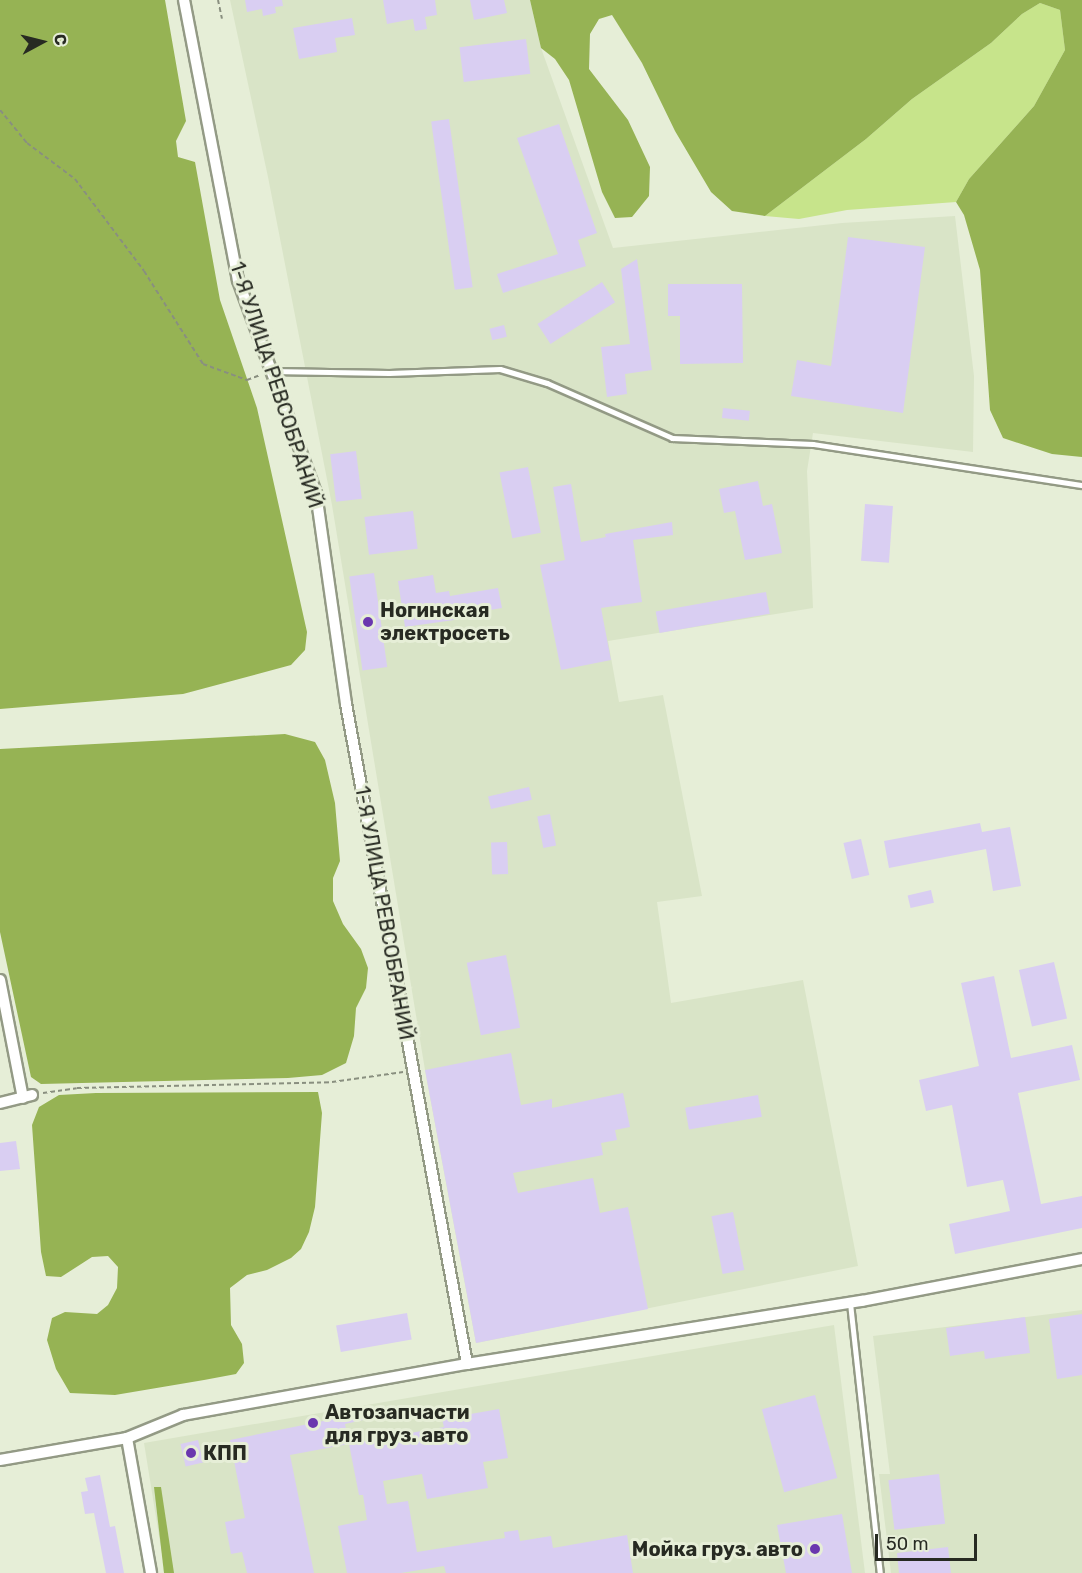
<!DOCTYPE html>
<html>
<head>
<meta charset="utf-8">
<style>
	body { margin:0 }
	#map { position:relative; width:1082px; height:1573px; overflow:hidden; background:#e6eed7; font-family:Rubik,sans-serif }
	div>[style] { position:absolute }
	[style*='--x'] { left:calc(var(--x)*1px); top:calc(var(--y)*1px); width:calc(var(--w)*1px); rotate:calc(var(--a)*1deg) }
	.built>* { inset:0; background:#d9e4c7 }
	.green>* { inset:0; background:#c7e48b }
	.forest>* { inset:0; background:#96b354 }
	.building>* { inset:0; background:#d9cef2; transform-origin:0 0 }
	.path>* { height:2px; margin-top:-1px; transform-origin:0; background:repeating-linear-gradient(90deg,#898f7f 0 4.5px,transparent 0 7.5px) }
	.roads { filter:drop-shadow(2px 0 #939a85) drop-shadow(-2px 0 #939a85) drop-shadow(0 2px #939a85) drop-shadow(0 -2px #939a85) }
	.service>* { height:5px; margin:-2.5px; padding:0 2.5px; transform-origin:2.5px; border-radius:2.5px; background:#fff }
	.minor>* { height:10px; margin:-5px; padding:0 5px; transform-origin:5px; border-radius:5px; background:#fff }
	.dots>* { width:16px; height:16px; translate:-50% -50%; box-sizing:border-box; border:3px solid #e6eed7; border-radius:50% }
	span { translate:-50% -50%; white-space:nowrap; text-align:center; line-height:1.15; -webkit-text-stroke:6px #e6eed7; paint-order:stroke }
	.street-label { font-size:20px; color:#272a22 }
	.poi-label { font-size:20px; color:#272a22; font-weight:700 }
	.left { translate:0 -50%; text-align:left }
	.right { translate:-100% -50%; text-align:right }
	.north { position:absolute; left:12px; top:12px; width:60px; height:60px; -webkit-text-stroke:4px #e6eed7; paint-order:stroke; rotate:83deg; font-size:16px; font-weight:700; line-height:24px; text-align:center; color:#272a22 }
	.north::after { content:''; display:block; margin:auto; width:21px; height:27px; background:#272a22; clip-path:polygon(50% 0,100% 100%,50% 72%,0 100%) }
	.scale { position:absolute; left:875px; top:1534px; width:102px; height:27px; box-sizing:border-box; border:3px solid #272a22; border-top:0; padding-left:8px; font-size:18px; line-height:21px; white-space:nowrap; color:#272a22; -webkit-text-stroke:4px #e6eed7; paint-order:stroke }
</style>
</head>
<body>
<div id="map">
	<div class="built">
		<div style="clip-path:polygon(230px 0,530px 0,541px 48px,613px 248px,842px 223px,955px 216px,974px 376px,973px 452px,813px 433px,807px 471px,813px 608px,608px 641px,619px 702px,663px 695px,702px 896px,657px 902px,671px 1003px,803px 980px,858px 1266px,476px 1343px,425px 1070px,332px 505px,268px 177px)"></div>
		<div style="clip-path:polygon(1082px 1310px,1082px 1573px,891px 1573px,879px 1474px,890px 1474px,873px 1336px)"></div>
		<div style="clip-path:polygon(834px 1325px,865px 1573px,165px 1573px,144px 1443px)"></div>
	</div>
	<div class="green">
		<div style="clip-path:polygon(1040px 3px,1060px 10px,1065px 50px,1034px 106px,969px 179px,956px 202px,847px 210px,799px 219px,765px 216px,866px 139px,912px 99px,991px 43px,1022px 14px)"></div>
	</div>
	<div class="forest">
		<div style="clip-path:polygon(0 0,165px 0,186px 121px,176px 141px,178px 157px,195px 162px,220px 300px,257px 408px,307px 632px,305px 650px,291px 665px,183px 694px,0 709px)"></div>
		<div style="clip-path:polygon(530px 0,1082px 0,1082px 457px,1052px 454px,1003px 438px,990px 410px,980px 270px,964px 215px,956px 202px,969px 179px,1034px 106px,1065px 50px,1060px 10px,1040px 3px,1022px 14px,991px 43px,912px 99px,866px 139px,765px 216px,732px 211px,711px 192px,675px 131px,642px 63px,612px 15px,599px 19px,590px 34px,589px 69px,628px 120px,650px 167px,649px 196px,632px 217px,615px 218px,602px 192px,569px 80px,555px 59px,541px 48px)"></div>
		<div style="clip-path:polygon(285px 734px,315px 742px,325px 760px,335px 803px,340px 861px,333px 878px,333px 901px,343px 924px,361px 949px,368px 968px,366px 988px,356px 1008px,354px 1036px,346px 1063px,322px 1075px,288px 1078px,41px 1084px,31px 1077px,0 932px,0 749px)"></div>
		<div style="clip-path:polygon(318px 1092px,322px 1113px,315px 1207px,309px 1232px,301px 1249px,291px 1258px,267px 1270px,247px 1275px,230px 1288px,231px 1325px,242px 1344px,244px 1363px,236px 1374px,204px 1380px,115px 1395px,70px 1393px,56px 1369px,47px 1340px,52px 1318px,65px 1312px,97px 1314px,108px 1305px,117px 1288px,118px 1267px,108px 1256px,92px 1257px,61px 1277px,46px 1276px,41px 1252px,32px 1125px,39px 1107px,59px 1095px,96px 1093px)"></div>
		<div style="clip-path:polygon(154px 1487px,161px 1487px,174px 1573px,164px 1573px)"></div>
	</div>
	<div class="building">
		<div style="clip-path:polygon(245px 0,282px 0,283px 6px,275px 7px,276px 13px,263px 16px,262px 9px,247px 12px)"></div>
		<div style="clip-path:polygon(383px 0,435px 0,437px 15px,425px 17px,427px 29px,415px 31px,413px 19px,387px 24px)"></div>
		<div style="clip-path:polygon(470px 0,504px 0,507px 13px,474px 20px)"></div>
		<div style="clip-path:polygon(352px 18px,355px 35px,335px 38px,337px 52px,299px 59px,293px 28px)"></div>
		<div style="left:526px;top:39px;width:35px;height:67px;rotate:83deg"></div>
		<div style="left:449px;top:119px;width:170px;height:18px;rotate:82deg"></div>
		<div style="clip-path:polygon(559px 124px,597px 233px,578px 240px,586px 266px,503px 293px,497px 274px,558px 254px,517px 138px)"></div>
		<div style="clip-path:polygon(848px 237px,925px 247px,903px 413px,791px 396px,797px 360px,831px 366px)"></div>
		<div style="clip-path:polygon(637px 259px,652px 370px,625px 374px,627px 394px,607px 397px,601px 347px,630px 344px,621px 269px)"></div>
		<div style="left:602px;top:282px;width:24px;height:77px;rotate:57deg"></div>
		<div style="clip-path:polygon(668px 284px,742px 284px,743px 363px,680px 364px,680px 316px,668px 316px)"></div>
		<div style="left:504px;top:325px;width:12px;height:15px;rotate:76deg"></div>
		<div style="left:723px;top:408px;width:27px;height:10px;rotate:6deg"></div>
		<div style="left:356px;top:451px;width:48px;height:26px;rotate:83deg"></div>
		<div style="left:528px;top:467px;width:67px;height:29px;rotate:79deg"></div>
		<div style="clip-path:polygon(758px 481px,763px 506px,772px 504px,782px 553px,745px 560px,735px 511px,724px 513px,719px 489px)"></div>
		<div style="clip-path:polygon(571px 484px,581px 542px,606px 537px,605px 534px,672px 522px,673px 535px,633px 540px,642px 602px,601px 608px,611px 660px,561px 670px,540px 565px,565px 560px,553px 487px)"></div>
		<div style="left:865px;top:504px;width:28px;height:57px;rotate:4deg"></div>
		<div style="left:413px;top:511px;width:38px;height:49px;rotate:83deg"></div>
		<div style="left:374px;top:573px;width:95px;height:25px;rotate:82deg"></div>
		<div style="clip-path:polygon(433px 575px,436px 593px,449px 591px,450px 596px,498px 588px,502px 608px,453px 616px,454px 620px,405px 627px,398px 581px)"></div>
		<div style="left:766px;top:592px;width:22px;height:112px;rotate:80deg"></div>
		<div style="left:529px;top:787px;width:13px;height:42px;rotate:77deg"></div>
		<div style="left:550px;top:814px;width:32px;height:13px;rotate:79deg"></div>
		<div style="clip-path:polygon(980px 823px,982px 832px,1010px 827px,1021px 886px,993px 891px,986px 849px,889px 868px,884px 841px)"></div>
		<div style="left:861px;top:839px;width:37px;height:18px;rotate:77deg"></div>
		<div style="left:507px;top:842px;width:32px;height:16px;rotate:88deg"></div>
		<div style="left:931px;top:890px;width:13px;height:24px;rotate:77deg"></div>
		<div style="left:506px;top:955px;width:74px;height:40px;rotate:79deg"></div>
		<div style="left:1054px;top:962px;width:58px;height:36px;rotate:77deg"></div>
		<div style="clip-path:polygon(994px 976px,1011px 1058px,1072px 1045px,1080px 1080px,1018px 1093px,1041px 1204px,1082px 1196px,1082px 1228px,955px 1254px,949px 1224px,1010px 1211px,1003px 1180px,967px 1187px,952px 1105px,926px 1111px,919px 1080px,979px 1066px,961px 983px)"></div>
		<div style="clip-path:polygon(511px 1053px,521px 1105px,552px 1099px,552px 1108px,623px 1093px,630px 1127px,615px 1130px,617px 1140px,601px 1143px,603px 1155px,513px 1173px,518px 1193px,593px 1178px,600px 1213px,628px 1207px,648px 1309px,476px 1343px,425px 1070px)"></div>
		<div style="left:758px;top:1095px;width:22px;height:74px;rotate:80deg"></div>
		<div style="clip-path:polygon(16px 1141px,20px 1169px,0 1171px,0 1143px)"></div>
		<div style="left:733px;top:1212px;width:59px;height:22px;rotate:79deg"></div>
		<div style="left:407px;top:1313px;width:27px;height:72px;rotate:80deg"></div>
		<div style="clip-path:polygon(1082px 1314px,1082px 1375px,1057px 1379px,1049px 1319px)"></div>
		<div style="clip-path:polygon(1025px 1317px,1030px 1353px,985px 1359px,984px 1351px,950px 1356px,946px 1328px)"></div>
		<div style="left:815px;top:1395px;width:86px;height:55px;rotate:75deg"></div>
		<div style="clip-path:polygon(369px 1406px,372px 1418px,345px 1424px,349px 1444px,290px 1455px,314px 1573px,247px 1573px,242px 1552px,231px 1554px,225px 1522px,245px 1518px,230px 1440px,343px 1417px,342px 1411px)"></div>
		<div style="clip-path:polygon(499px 1409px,508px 1458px,483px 1462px,488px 1488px,427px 1499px,422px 1474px,383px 1481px,387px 1504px,408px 1501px,417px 1552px,505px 1538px,504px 1532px,518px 1530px,520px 1541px,551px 1536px,553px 1548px,627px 1535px,633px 1573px,446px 1573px,444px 1566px,401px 1573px,347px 1573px,338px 1526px,367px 1520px,363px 1495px,359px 1495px,349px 1444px,444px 1427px,442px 1419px)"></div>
		<div style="left:198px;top:1440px;width:23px;height:18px;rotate:77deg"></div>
		<div style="left:939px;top:1474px;width:50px;height:51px;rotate:83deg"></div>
		<div style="clip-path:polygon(100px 1475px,110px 1527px,115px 1526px,124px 1573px,106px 1573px,94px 1513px,85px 1514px,81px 1492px,88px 1491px,85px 1478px)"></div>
		<div style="clip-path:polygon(842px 1514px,852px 1573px,786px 1573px,777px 1525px)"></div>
		<div style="clip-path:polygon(948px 1547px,951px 1573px,899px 1573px,897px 1553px)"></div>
	</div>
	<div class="path">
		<div style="--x:218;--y:0;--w:19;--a:78"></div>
		<div style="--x:0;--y:110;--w:43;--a:50.7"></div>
		<div style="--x:27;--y:143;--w:60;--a:36.9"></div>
		<div style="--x:75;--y:179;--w:115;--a:53.1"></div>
		<div style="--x:144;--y:271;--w:110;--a:57.6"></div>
		<div style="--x:203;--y:364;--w:47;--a:20"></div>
		<div style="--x:247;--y:380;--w:14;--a:-21"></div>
		<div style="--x:43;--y:1093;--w:34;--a:-8"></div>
		<div style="--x:77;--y:1088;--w:255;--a:-1.3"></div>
		<div style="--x:332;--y:1082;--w:72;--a:-8"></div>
	</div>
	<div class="roads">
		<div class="service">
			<div style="--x:271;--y:371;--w:118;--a:1"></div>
			<div style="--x:389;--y:373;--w:111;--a:-2.1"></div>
			<div style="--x:500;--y:369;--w:49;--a:16.6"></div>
			<div style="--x:547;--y:383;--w:137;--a:23.7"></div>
			<div style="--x:672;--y:438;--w:141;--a:2.4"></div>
			<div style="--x:813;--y:444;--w:272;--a:8.7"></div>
			<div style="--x:850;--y:1303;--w:272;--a:83.7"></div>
		</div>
		<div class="minor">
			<div style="--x:184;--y:0;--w:285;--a:79.1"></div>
			<div style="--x:238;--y:280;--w:227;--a:69.9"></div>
			<div style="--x:316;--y:493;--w:213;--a:81.9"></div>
			<div style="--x:346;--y:704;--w:671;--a:79.61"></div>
			<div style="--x:0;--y:980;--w:120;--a:79"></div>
			<div style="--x:0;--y:1103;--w:33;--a:-14"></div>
			<div style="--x:127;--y:1438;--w:137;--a:79.9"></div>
			<div style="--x:0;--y:1460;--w:129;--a:-9.8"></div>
			<div style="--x:127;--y:1438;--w:61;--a:-22.3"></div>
			<div style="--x:183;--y:1415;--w:289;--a:-10.2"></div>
			<div style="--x:467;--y:1364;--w:400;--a:-9.1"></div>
			<div style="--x:862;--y:1301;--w:224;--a:-10.8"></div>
		</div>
	</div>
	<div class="dots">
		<div style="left:368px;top:622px;background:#6a37ae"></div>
		<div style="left:313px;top:1423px;background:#6a37ae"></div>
		<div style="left:191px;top:1453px;background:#6a37ae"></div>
		<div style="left:815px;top:1549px;background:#6a37ae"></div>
	</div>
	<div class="street-label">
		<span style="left:276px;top:385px;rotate:72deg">1-Я УЛИЦА РЕВСОБРАНИЙ</span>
		<span style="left:384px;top:913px;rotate:80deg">1-Я УЛИЦА РЕВСОБРАНИЙ</span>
	</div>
	<div class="poi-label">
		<span class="left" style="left:380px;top:622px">Ногинская<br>электросеть</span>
		<span class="left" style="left:325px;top:1424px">Автозапчасти<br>для груз. авто</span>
		<span class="left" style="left:203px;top:1453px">КПП</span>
		<span class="right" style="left:803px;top:1549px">Мойка груз. авто</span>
	</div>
	<div class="north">С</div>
	<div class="scale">50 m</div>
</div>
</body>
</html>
